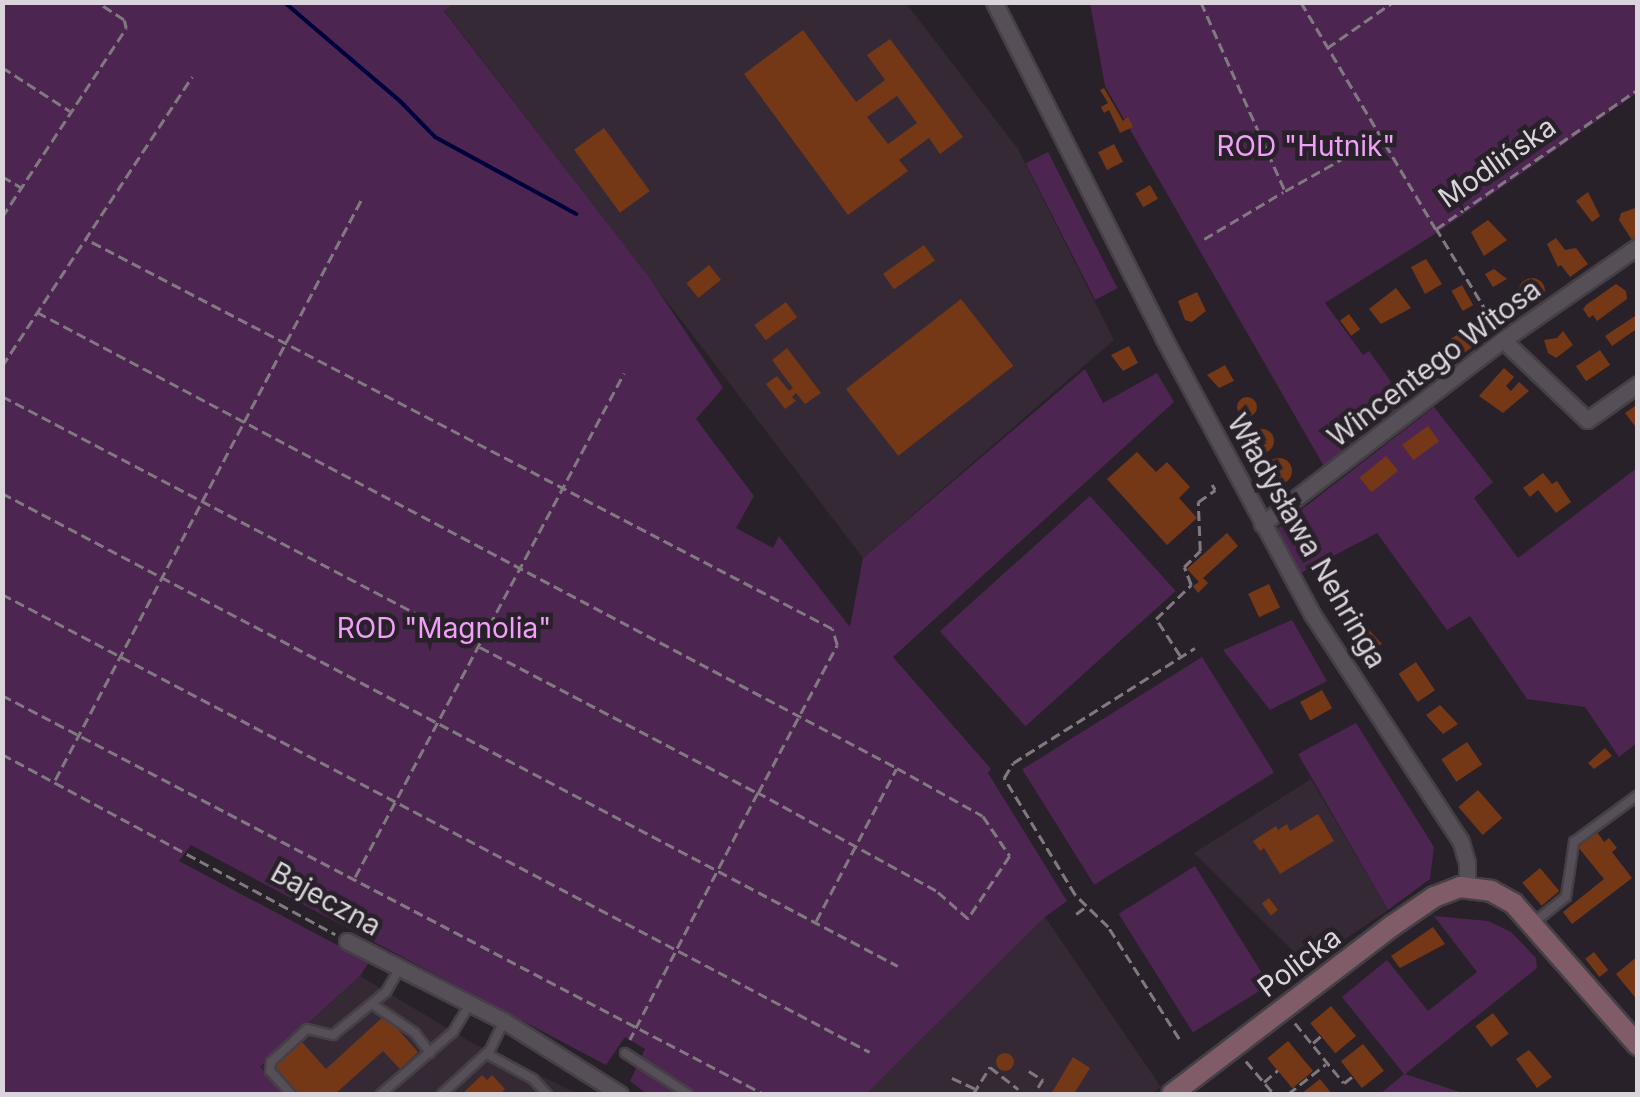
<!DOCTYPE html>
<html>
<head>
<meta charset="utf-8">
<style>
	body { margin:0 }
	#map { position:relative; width:1640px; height:1097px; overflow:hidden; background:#282129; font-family:Inter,sans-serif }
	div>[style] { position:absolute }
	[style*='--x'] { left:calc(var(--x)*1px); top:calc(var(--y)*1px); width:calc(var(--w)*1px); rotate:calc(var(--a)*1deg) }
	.built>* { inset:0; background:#342935 }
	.green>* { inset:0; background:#4d2551; transform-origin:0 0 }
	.stream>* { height:4px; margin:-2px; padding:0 2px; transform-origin:2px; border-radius:2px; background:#00003d }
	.building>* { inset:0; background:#753816; transform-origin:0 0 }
	.round { border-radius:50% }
	.path>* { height:2.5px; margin-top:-1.25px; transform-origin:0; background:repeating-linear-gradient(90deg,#807a80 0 10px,transparent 0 15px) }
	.roads { filter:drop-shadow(2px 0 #454045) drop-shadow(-2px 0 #454045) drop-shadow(0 2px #454045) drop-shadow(0 -2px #454045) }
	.lane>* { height:8px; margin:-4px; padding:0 4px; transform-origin:4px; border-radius:4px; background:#564f57 }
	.street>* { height:15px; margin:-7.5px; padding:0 7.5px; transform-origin:7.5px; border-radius:7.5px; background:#564f57 }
	.secondary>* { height:20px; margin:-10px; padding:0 10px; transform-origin:10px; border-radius:10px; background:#805c68 }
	span { translate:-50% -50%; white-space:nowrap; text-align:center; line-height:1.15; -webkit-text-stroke:9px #282129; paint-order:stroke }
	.park-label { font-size:28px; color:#f29ff9 }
	.street-label { font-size:28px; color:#dad5da }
	.frame { position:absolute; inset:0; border:5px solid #dad5da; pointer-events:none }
</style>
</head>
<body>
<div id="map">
	<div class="built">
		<div style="clip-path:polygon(455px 2px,906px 3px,1018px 149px,1114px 340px,863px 558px,444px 10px)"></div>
		<div style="clip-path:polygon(1311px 779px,1388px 910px,1307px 965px,1194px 853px)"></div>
		<div style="clip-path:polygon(1045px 917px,1161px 1087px,1152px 1094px,866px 1094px)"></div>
		<div style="clip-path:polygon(360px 976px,469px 1041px,578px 1094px,284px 1094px,260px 1068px)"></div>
	</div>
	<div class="green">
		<div style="clip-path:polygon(2px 3px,455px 3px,444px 11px,651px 280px,723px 388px,696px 419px,754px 496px,736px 528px,773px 548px,779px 536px,850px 627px,863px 558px,1085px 369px,1103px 403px,1157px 373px,1174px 402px,893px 657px,991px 769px,988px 773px,1067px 901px,1045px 917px,866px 1094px,647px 1094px,630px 1081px,645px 1049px,625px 1037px,606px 1065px,191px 845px,179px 861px,369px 962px,360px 976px,260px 1067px,285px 1094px,3px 1094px)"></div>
		<div style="clip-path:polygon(1090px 3px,1637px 3px,1637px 93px,1438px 232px,1325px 303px,1363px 355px,1369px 351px,1407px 404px,1325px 468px,1105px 86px)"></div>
		<div style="left:1048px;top:152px;width:153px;height:25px;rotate:63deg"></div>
		<div style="clip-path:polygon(1434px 407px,1493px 482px,1474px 498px,1518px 558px,1637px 468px,1637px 743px,1619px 757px,1585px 707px,1527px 699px,1470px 616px,1447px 630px,1377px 533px,1299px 574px,1275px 530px)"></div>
		<div style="left:1090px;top:496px;width:128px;height:202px;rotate:48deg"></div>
		<div style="clip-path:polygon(1292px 620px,1327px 681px,1270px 710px,1223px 650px)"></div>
		<div style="left:1202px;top:657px;width:136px;height:212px;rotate:58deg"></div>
		<div style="clip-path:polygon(1356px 723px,1434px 847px,1430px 879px,1388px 910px,1298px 754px)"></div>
		<div style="left:1195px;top:866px;width:140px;height:90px;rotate:58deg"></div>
		<div style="clip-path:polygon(1434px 916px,1488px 921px,1511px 932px,1536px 958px,1537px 968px,1405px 1074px,1466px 1094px,1380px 1094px,1404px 1074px,1342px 997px,1387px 960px,1428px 1011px,1477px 972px)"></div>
	</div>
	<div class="stream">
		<div style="--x:284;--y:2;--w:153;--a:40.5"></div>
		<div style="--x:400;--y:101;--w:50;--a:45.8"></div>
		<div style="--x:435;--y:137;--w:161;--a:28.6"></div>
	</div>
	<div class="building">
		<div style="clip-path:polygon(evenodd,803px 30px,856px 102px,885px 80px,867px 55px,890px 39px,963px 137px,940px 154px,929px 138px,899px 160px,908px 171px,848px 215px,744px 74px,803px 30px,897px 96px,917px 123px,888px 144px,867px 117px,897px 96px)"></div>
		<div style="clip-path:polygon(1104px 88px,1123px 121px,1128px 117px,1133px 127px,1120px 133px,1109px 110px,1104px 113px,1101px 107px,1108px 103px,1100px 90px)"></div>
		<div style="left:604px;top:128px;width:78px;height:37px;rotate:54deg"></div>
		<div style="left:1114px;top:144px;width:20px;height:18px;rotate:63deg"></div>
		<div style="left:1150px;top:185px;width:16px;height:17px;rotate:60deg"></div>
		<div style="clip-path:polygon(1588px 192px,1600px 216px,1592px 222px,1576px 201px)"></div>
		<div style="clip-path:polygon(1638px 207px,1637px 237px,1632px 240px,1619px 220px,1621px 213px)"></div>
		<div style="clip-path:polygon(1488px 220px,1507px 240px,1484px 256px,1471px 232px)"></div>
		<div style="clip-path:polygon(1556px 238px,1565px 250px,1576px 248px,1588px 264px,1570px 277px,1561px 265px,1558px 267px,1547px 244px)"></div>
		<div style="left:924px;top:245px;width:19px;height:50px;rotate:55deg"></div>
		<div style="clip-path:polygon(1426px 259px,1442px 284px,1425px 294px,1411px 267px)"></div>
		<div style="left:709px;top:265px;width:19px;height:29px;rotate:51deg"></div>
		<div style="clip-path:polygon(1494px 269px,1507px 279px,1493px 287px,1485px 274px)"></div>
		<div class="round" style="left:1519px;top:278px;width:26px;height:26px"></div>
		<div style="clip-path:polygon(1616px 284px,1626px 291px,1627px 299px,1597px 321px,1593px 315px,1589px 318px,1583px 309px,1586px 305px)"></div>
		<div style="left:1462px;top:285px;width:23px;height:12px;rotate:61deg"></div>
		<div style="clip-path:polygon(1396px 288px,1411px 308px,1381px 324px,1369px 309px)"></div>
		<div style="clip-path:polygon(1197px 292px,1206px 311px,1192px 322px,1185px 320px,1178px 301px)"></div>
		<div style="left:961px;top:299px;width:85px;height:146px;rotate:52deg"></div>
		<div style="left:786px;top:302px;width:19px;height:39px;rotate:54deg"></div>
		<div style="left:1349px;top:314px;width:19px;height:11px;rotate:54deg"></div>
		<div style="clip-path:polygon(1638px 314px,1638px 328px,1612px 346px,1605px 336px)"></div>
		<div style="left:1473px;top:323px;width:19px;height:29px;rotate:54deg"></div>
		<div style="clip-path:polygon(1563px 331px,1573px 345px,1556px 358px,1548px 353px,1544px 340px,1557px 338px)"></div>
		<div style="clip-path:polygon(1129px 346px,1138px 363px,1123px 371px,1111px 355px)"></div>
		<div style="clip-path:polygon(787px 348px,821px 393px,805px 404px,796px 393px,792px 397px,796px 401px,785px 409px,766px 384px,777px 376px,789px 391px,793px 388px,772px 360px)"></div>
		<div style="left:1600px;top:350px;width:18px;height:29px;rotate:56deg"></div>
		<div style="clip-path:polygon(1225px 365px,1234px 381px,1219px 388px,1207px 375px)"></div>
		<div style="clip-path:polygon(1504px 368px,1514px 377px,1506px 386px,1511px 391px,1519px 382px,1529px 391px,1503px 413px,1479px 396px)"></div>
		<div class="round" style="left:1237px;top:397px;width:20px;height:20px"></div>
		<div style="clip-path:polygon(1638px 404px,1638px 430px,1625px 413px)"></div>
		<div style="left:1428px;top:426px;width:19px;height:32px;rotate:54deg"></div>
		<div class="round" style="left:1250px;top:429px;width:24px;height:24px"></div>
		<div style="clip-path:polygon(1137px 452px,1156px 472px,1167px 462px,1190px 487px,1179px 498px,1197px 518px,1167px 545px,1107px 479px)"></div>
		<div style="left:1386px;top:456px;width:19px;height:34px;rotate:51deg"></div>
		<div class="round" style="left:1266px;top:458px;width:26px;height:26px"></div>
		<div style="clip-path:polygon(1543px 473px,1552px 484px,1557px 481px,1571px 502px,1556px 513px,1538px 490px,1530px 497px,1523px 488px)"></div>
		<div style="clip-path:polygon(1227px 533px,1238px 546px,1203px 578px,1208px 583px,1198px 593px,1193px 586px,1199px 582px,1187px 569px)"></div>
		<div style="left:1269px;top:584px;width:26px;height:23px;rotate:65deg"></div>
		<div style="clip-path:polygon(1359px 619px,1382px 644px,1361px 657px,1343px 630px)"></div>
		<div style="left:1416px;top:662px;width:34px;height:21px;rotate:56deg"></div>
		<div style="left:1322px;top:690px;width:21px;height:25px;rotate:61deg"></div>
		<div style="clip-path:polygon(1440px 705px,1458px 724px,1443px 734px,1426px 715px)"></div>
		<div style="left:1467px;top:742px;width:27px;height:31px;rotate:56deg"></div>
		<div style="clip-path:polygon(1605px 748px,1612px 756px,1594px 769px,1588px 763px)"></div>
		<div style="left:1478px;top:790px;width:37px;height:26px;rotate:49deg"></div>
		<div style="clip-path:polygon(1318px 814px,1334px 841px,1280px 874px,1264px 848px,1260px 851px,1253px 841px,1276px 826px,1278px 830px,1287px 824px,1290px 831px)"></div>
		<div style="clip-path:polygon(1597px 832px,1604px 842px,1609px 838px,1617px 848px,1612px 852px,1632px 878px,1572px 924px,1563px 912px,1604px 879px,1578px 847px)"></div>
		<div style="left:1540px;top:868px;width:30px;height:23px;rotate:50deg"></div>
		<div style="left:1269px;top:898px;width:15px;height:9px;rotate:53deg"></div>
		<div style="clip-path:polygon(1433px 927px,1445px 944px,1400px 968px,1391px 956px)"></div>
		<div style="left:1594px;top:952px;width:23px;height:11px;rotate:52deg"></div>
		<div style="clip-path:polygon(1638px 956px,1638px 1001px,1616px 974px)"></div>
		<div style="left:1331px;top:1006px;width:39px;height:27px;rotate:50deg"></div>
		<div style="left:1493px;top:1013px;width:26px;height:22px;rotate:53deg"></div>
		<div style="clip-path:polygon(385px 1015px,418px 1052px,400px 1069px,383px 1051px,335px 1094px,299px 1094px,274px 1067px,302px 1042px,326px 1069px)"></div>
		<div style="left:1288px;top:1041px;width:39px;height:27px;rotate:50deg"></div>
		<div style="left:1363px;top:1044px;width:34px;height:28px;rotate:52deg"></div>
		<div style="clip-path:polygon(1529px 1050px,1552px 1077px,1537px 1088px,1516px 1059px)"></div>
		<div class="round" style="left:996px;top:1053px;width:18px;height:18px"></div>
		<div style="clip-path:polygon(1073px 1057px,1090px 1068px,1074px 1094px,1051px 1094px)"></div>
		<div style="clip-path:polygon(482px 1075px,487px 1080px,492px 1075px,505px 1089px,500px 1094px,462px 1094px)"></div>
		<div style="clip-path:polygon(1320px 1079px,1332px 1094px,1301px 1094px)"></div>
	</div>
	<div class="path">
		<div style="--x:1201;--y:2;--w:207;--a:66"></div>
		<div style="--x:1285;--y:191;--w:108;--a:-29.4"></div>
		<div style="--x:1301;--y:2;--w:264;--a:59.3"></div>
		<div style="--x:1327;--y:48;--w:80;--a:-34.9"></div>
		<div style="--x:2;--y:67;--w:81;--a:32.9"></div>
		<div style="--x:2;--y:176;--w:23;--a:31"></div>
		<div style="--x:2;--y:217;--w:226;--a:-56.7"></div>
		<div style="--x:126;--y:28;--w:8;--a:-104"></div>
		<div style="--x:124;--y:20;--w:33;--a:-147"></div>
		<div style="--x:1204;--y:239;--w:92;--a:-30.7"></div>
		<div style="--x:37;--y:312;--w:973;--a:27.93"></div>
		<div style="--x:897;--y:768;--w:98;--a:29.2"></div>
		<div style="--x:983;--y:816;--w:48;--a:56"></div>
		<div style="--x:1010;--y:856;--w:76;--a:123.7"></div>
		<div style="--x:968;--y:919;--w:43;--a:-138.8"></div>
		<div style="--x:936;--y:891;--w:203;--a:-151.2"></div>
		<div style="--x:758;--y:793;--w:278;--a:117.4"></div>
		<div style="--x:1495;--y:326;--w:114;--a:-121.3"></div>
		<div style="--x:1436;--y:229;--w:246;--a:-34.7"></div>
		<div style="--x:2;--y:366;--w:346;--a:-56.7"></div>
		<div style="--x:2;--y:396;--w:854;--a:27.71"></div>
		<div style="--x:758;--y:793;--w:168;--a:-61.9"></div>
		<div style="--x:837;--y:645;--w:17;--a:-107"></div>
		<div style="--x:832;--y:629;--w:843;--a:-152.43"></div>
		<div style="--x:2;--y:493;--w:1013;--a:27.83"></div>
		<div style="--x:2;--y:594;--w:981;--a:27.82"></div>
		<div style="--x:1180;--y:656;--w:44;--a:-123"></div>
		<div style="--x:1156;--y:619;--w:49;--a:-44.2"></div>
		<div style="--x:1191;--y:585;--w:19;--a:-111"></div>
		<div style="--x:1184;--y:567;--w:23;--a:-45"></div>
		<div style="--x:1200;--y:551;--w:49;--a:-92.3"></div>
		<div style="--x:1198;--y:502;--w:21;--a:-35"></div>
		<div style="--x:1215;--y:490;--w:6;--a:-121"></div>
		<div style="--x:2;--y:695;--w:860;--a:27.64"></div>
		<div style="--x:2;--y:754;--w:379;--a:28.4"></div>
		<div style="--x:55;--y:780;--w:656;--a:-62.18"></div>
		<div style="--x:355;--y:877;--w:571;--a:-61.91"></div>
		<div style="--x:1076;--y:914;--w:10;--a:-37"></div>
		<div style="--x:816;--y:921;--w:172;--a:-62.2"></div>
		<div style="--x:1295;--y:1023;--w:77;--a:50.8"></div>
		<div style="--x:1344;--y:1083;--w:11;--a:-38"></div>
		<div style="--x:1179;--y:1039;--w:133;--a:-122.4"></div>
		<div style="--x:1108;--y:927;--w:46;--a:-135.9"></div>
		<div style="--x:1075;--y:895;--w:137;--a:-121.3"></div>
		<div style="--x:1004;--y:778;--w:17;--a:-59"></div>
		<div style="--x:1013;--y:763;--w:215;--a:-32.3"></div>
		<div style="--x:1313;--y:1043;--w:11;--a:-41"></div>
		<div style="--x:1246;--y:1061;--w:43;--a:49.7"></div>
		<div style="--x:1029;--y:1071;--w:17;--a:33"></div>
		<div style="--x:1043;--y:1080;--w:9;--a:122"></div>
		<div style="--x:952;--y:1078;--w:26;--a:25"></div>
		<div style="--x:1264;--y:1082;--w:18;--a:-41"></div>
		<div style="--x:973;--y:1094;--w:32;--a:-58"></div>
		<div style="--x:990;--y:1067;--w:36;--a:38"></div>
		<div style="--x:1288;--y:1094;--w:48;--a:-38.3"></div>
	</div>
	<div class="roads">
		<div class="lane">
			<div style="--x:1532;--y:924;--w:43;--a:-38.5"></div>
			<div style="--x:1566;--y:897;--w:56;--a:-81.7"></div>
			<div style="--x:1574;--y:842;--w:79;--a:-36.3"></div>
			<div style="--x:372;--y:1004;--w:52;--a:34"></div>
			<div style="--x:415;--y:1033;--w:25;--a:53"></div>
			<div style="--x:625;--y:1053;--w:75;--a:33.1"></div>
			<div style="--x:487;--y:1054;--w:52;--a:28.5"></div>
			<div style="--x:533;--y:1079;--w:21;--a:47"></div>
			<div style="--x:291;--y:1094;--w:31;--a:-132"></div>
			<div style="--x:270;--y:1071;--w:9;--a:-84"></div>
			<div style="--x:271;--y:1062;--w:49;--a:-42.5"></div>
			<div style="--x:307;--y:1029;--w:27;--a:13"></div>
			<div style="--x:333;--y:1035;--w:68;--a:-39.1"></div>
			<div style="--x:386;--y:992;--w:28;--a:-60"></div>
			<div style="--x:381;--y:1094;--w:95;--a:-40.7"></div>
			<div style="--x:453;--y:1032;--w:33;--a:-59"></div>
			<div style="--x:442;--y:1094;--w:65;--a:-42.5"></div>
			<div style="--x:490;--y:1050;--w:32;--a:-64"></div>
		</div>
		<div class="street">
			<div style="--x:994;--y:2;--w:375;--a:63.2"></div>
			<div style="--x:1163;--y:337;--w:315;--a:61.7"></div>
			<div style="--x:1312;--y:614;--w:272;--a:56.8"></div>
			<div style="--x:1461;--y:842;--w:22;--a:74"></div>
			<div style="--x:1467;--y:863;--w:24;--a:90"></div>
			<div style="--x:1503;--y:340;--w:116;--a:43.6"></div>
			<div style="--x:1587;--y:420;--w:62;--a:-35.2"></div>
			<div style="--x:1262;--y:524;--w:303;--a:-37.4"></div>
			<div style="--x:1503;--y:340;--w:165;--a:-34.8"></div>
			<div style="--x:347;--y:941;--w:176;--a:27"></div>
			<div style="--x:504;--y:1021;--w:137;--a:32.2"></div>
		</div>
		<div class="secondary">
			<div style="--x:1172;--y:1094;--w:277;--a:-37.4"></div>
			<div style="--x:1392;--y:926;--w:51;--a:-34.6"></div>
			<div style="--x:1434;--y:897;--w:28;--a:-21"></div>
			<div style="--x:1460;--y:887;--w:31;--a:7"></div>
			<div style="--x:1491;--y:891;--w:26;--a:29"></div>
			<div style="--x:1514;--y:904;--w:188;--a:48.7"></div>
		</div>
	</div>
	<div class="park-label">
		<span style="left:1306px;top:146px">ROD "Hutnik"</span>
		<span style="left:444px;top:628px">ROD "Magnolia"</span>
	</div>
	<div class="street-label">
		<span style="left:1497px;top:162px;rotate:-35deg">Modlińska</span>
		<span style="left:1434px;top:363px;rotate:-37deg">Wincentego Witosa</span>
		<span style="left:1307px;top:541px;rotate:60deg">Władysława Nehringa</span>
		<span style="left:326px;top:899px;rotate:29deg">Bajeczna</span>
		<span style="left:1299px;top:962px;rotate:-37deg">Policka</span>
	</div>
	<div class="frame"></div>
</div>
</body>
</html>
